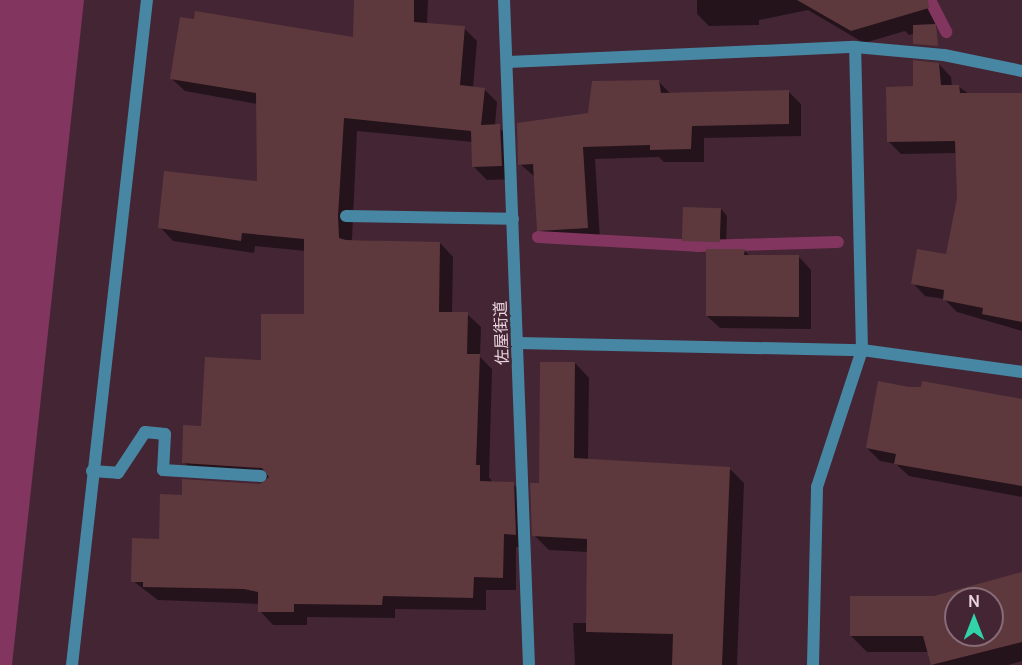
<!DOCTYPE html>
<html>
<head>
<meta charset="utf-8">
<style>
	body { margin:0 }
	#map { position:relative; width:1022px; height:665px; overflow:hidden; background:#442534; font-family:Manrope,"Noto Sans JP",sans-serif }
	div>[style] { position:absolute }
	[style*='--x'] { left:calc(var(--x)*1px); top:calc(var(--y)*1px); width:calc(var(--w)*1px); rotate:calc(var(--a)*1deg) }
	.water>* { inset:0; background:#82355e }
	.shadow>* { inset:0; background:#0007 }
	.stream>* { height:12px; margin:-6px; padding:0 6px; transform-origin:6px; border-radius:6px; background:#82355e }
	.building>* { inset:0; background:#5d393e; transform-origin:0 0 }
	.lane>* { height:12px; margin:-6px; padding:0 6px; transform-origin:6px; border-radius:6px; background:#4787a4 }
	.street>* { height:12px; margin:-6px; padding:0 6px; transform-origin:6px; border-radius:6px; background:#4787a4 }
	span { translate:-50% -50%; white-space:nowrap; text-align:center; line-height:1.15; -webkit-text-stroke:5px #442534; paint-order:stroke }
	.street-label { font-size:16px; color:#ebd6df }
	.north { position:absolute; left:944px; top:587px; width:60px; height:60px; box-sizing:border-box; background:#442534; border:2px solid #876c78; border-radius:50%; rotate:0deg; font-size:16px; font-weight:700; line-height:24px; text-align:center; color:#ebd6df }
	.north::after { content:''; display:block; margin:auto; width:21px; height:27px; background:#31d4a9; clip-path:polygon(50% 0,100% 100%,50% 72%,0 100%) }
</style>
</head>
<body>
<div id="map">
	<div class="water">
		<div style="clip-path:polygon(0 0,84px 0,12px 665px,0 665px)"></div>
	</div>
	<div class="shadow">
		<div style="clip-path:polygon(355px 0,428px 0,427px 24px,464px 28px,477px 41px,473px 88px,484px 89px,497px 102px,495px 125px,513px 139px,515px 179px,487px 180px,473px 166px,473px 142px,357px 131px,352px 240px,440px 243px,453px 257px,452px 314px,467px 314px,481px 327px,480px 357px,492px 369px,489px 477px,493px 483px,513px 484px,527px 497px,529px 548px,516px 547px,516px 590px,486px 590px,486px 610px,395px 609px,395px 618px,307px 617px,307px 625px,273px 625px,260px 611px,260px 604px,158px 600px,133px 581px,161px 540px,183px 496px,261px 486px,271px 480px,197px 476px,184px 462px,202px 427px,306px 316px,306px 251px,255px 246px,254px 253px,173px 241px,160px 227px,258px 182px,258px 104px,185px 91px,171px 78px,355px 39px)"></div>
		<div style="clip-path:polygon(697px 0,930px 0,938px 27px,909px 35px,905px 31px,864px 43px,808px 10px,759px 20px,759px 25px,709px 26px,697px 14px)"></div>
		<div style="clip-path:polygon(939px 64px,951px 77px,952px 87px,959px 87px,1022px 130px,1022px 331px,957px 312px,944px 299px,925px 296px,913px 283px,947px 256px,958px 198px,957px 153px,901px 154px,889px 142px,914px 88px)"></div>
		<div style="clip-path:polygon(658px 81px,671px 94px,788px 91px,801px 104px,801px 136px,704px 138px,704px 162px,664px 162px,659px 157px,595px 159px,600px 240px,551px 243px,538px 230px,535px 177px,520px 164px,590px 115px)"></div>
		<div style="clip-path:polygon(721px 209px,727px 216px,726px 247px,691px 247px,684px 240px)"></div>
		<div style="clip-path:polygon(744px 250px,750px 256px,799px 257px,811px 270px,811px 329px,720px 328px,707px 316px)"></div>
		<div style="clip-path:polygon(575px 363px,589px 378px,588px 460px,730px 469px,744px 483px,737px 665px,575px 665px,573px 623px,587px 623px,588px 552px,549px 550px,534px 535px,540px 484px)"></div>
		<div style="clip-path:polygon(909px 388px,1022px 401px,1022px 497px,909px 476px,896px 464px,880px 461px,867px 448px)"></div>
		<div style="clip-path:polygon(evenodd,1022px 574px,1022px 661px,1008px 665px,932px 665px,929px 652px,867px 652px,851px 636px,1022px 574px,956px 599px,992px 599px,992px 635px,956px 635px,956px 599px)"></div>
	</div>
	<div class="stream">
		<div style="--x:930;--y:0;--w:36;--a:63"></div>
		<div style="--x:538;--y:237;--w:159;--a:3.2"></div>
		<div style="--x:697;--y:246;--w:141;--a:-1.6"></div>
	</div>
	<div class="building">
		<div style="clip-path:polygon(354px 0,414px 0,414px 22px,465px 26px,460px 85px,485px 88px,481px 125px,500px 124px,502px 166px,472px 167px,471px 131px,344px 118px,338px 216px,339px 238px,346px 240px,440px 242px,439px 312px,468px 312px,467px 354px,480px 354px,476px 465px,480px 465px,480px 481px,514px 482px,516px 535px,504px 534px,503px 578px,474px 577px,473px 598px,383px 596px,382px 605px,294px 604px,294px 612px,258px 612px,258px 592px,244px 589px,143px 587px,143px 582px,131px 582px,132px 538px,159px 539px,160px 494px,182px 495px,182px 479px,260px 484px,269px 477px,262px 468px,182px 463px,183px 425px,201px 426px,205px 357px,261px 360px,261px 314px,304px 314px,304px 239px,242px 233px,241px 241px,158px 228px,164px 171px,257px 181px,256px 93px,170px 79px,180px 17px,194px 19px,195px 11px,353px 37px)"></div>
		<div style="clip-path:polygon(797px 0,928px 0,929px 8px,851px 31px)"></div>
		<div style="clip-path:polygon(936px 24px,938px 46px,913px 44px,913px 25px)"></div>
		<div style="clip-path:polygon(913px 60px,939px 63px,941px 85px,959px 85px,960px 93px,1022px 93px,1022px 322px,982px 314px,983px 308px,943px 300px,944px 290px,911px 284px,917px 249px,946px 254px,957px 198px,955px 141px,887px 142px,886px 87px,913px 86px)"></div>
		<div style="clip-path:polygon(659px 80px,661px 93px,789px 90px,789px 124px,692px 126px,691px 149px,650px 150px,650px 145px,583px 147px,588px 228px,537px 231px,533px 164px,518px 165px,517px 123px,588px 113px,592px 81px)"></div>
		<div style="left:683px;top:207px;width:38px;height:34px;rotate:2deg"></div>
		<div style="clip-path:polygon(706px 249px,745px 249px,744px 255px,799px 255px,799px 317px,706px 316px)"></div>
		<div style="clip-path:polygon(540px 362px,575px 362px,574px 458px,730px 467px,722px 665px,672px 665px,673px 634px,586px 632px,587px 539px,532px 536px,530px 483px,539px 483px)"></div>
		<div style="clip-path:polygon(878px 381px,909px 387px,921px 387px,922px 381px,1022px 399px,1022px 486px,894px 464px,896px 454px,866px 448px)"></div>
		<div style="clip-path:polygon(evenodd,1022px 572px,1022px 642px,931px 665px,923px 636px,850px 636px,850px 596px,934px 596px,1022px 572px,956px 599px,992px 599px,992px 635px,956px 635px,956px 599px)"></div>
	</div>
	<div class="lane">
		<div style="--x:346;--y:216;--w:167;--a:1"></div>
		<div style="--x:92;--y:471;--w:26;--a:4"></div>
		<div style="--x:118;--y:473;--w:49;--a:-56.6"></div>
		<div style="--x:145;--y:432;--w:20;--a:6"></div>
		<div style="--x:165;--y:434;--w:36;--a:93"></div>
		<div style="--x:163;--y:470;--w:98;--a:3.5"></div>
	</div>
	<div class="street">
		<div style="--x:504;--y:0;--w:665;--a:87.85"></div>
		<div style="--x:508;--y:62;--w:347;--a:-2.5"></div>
		<div style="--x:855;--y:47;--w:89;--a:5.1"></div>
		<div style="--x:944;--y:55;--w:80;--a:11.6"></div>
		<div style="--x:518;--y:343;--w:344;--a:1.2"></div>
		<div style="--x:862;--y:350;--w:162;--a:7.8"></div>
		<div style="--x:72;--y:665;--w:669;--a:-83.57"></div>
		<div style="--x:813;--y:665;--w:178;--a:-88.7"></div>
		<div style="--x:817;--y:487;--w:144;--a:-71.8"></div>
		<div style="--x:862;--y:350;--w:303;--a:-91.3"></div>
	</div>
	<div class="street-label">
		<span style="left:501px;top:333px;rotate:-92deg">佐屋街道</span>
	</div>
	<div class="north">N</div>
</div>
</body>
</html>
